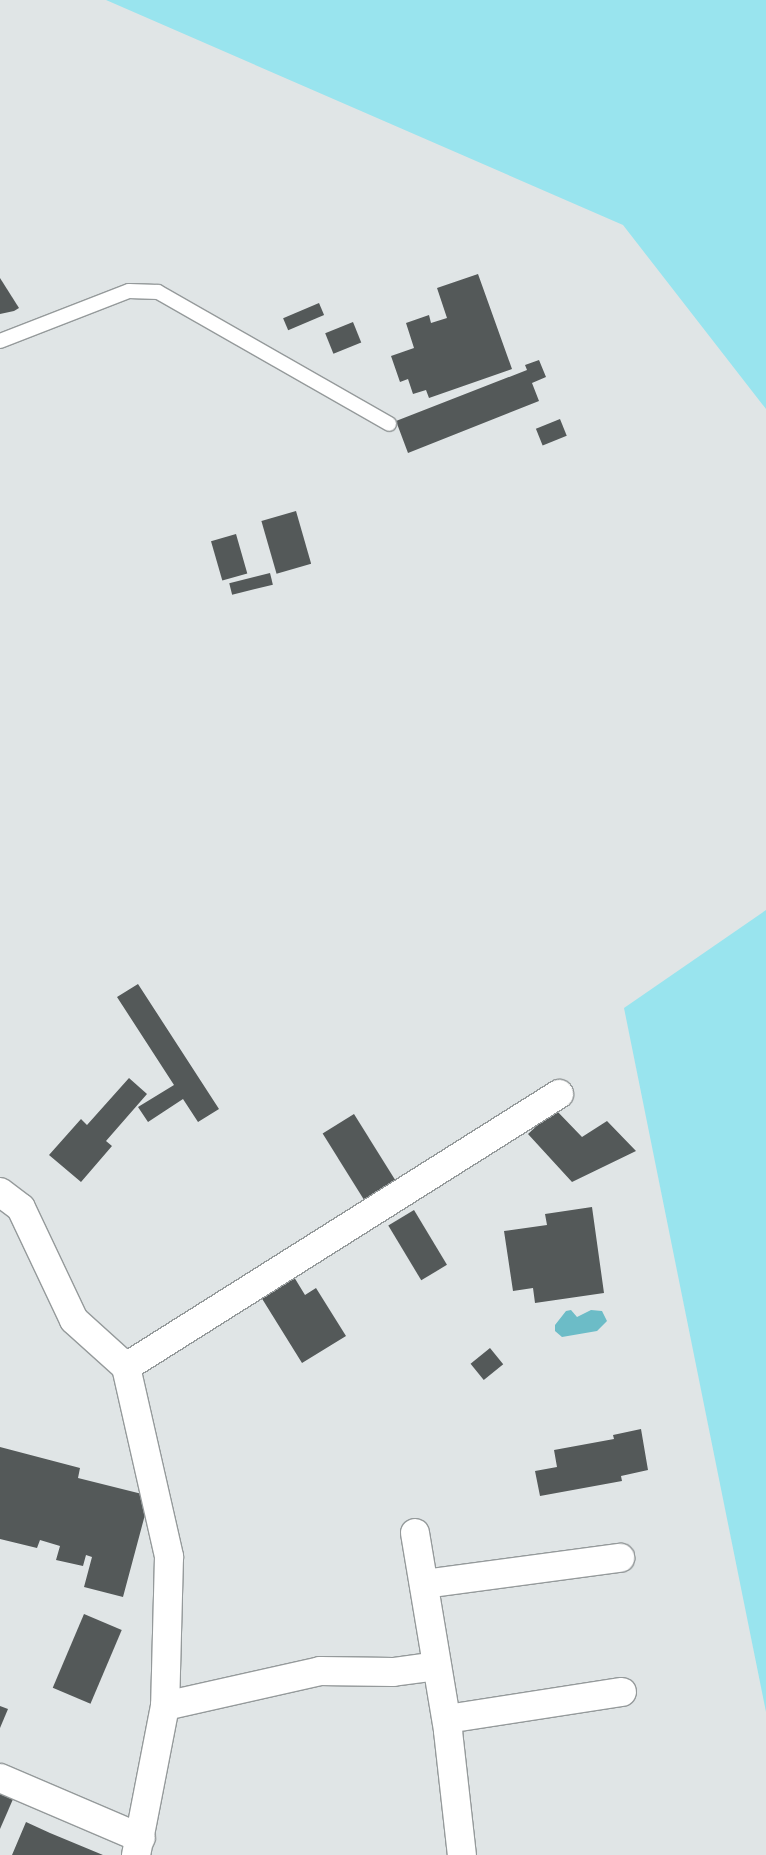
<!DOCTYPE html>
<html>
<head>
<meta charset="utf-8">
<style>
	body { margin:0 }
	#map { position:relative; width:766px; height:1855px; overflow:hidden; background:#e0e5e6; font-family:Georgia,serif }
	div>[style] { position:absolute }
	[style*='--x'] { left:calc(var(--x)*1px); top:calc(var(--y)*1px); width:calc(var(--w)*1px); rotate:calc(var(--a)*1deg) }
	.green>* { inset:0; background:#99e4ee }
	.water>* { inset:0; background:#6cbcc7 }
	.building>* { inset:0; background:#545959; transform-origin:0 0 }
	.roads { filter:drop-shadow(1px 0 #959a9b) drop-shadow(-1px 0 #959a9b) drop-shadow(0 1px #959a9b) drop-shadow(0 -1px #959a9b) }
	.service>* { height:14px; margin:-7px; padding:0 7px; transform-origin:7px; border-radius:7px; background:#fff }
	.minor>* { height:28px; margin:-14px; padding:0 14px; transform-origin:14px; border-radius:14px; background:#fff }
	span { translate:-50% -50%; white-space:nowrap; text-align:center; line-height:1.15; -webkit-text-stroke:5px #edf3f3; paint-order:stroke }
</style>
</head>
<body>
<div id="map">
	<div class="green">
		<div style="clip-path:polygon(106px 0,766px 0,766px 409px,623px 225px)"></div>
		<div style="clip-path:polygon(766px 910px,766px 1712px,624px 1008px)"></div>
	</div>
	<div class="water">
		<div style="clip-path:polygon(571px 1310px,577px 1317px,591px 1310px,602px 1311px,607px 1321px,597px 1331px,562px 1337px,555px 1331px,555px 1325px,566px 1311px)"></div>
	</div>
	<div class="building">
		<div style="clip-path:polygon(478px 274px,512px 369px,429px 398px,426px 390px,413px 394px,408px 379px,400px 382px,391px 356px,414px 348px,406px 323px,429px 315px,431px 323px,447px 318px,437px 288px)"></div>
		<div style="clip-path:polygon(0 278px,19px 308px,14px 311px,0 314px)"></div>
		<div style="left:319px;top:303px;width:13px;height:39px;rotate:67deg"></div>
		<div style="left:353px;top:322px;width:22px;height:30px;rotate:68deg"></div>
		<div style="clip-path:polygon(539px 360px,546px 377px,532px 383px,539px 401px,408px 453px,396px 421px,527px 370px,525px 365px)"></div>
		<div style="left:560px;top:419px;width:18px;height:26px;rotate:68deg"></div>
		<div style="left:296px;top:511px;width:55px;height:36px;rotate:74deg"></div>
		<div style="left:236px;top:534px;width:41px;height:26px;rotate:74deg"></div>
		<div style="left:270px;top:573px;width:12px;height:42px;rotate:76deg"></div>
		<div style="clip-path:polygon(138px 984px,219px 1109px,198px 1122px,183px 1099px,148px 1122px,138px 1107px,174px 1085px,117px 997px)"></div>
		<div style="clip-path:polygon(129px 1078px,147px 1094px,106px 1141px,112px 1146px,81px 1182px,49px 1155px,81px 1119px,87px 1125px)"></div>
		<div style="clip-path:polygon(555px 1109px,582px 1137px,607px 1121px,636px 1151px,572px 1182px,528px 1134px)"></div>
		<div style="left:354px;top:1114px;width:83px;height:37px;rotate:58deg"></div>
		<div style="clip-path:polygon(592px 1207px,604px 1293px,535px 1303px,533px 1288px,513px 1291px,504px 1231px,547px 1225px,545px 1214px)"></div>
		<div style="left:414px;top:1210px;width:64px;height:30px;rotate:59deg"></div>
		<div style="clip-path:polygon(294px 1277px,305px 1295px,316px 1288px,346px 1336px,302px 1363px,261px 1297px)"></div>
		<div style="left:490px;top:1348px;width:21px;height:25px;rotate:51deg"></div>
		<div style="clip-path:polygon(641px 1429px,648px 1470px,621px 1476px,622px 1481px,540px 1496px,535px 1471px,557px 1467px,554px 1450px,614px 1439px,613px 1435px)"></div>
		<div style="clip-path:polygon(0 1447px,80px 1468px,78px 1478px,150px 1496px,123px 1597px,84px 1587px,92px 1557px,86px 1555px,83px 1566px,56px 1560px,60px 1546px,40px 1540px,37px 1548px,0 1539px)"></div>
		<div style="left:84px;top:1614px;width:41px;height:80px;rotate:23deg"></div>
		<div style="clip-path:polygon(0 1706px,8px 1709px,0 1728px)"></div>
		<div style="clip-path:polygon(0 1783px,17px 1790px,0 1829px)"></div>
		<div style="clip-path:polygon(26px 1822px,50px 1833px,103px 1855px,12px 1855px)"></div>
	</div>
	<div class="roads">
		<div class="service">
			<div style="--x:0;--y:341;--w:138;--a:-21.2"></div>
			<div style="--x:129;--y:291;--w:29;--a:2"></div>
			<div style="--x:158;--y:292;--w:266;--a:29.7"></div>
		</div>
		<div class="minor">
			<div style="--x:0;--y:1192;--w:26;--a:37"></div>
			<div style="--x:21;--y:1208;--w:124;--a:64.7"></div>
			<div style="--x:74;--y:1320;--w:70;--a:42.1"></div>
			<div style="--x:126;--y:1367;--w:195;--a:77.2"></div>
			<div style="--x:169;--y:1557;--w:149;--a:91.5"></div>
			<div style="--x:165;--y:1706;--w:152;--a:101"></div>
			<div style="--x:126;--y:1367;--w:512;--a:-32.23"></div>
			<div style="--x:415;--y:1533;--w:201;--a:80.5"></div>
			<div style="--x:448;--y:1731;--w:125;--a:83.6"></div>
			<div style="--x:424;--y:1584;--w:198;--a:-7.6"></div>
			<div style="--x:165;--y:1706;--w:159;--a:-12.7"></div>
			<div style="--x:320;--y:1671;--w:73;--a:0.8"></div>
			<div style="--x:393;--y:1672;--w:44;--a:-7.8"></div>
			<div style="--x:447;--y:1719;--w:177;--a:-8.8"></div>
			<div style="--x:0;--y:1778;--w:153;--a:23.1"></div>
		</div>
	</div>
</div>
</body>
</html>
